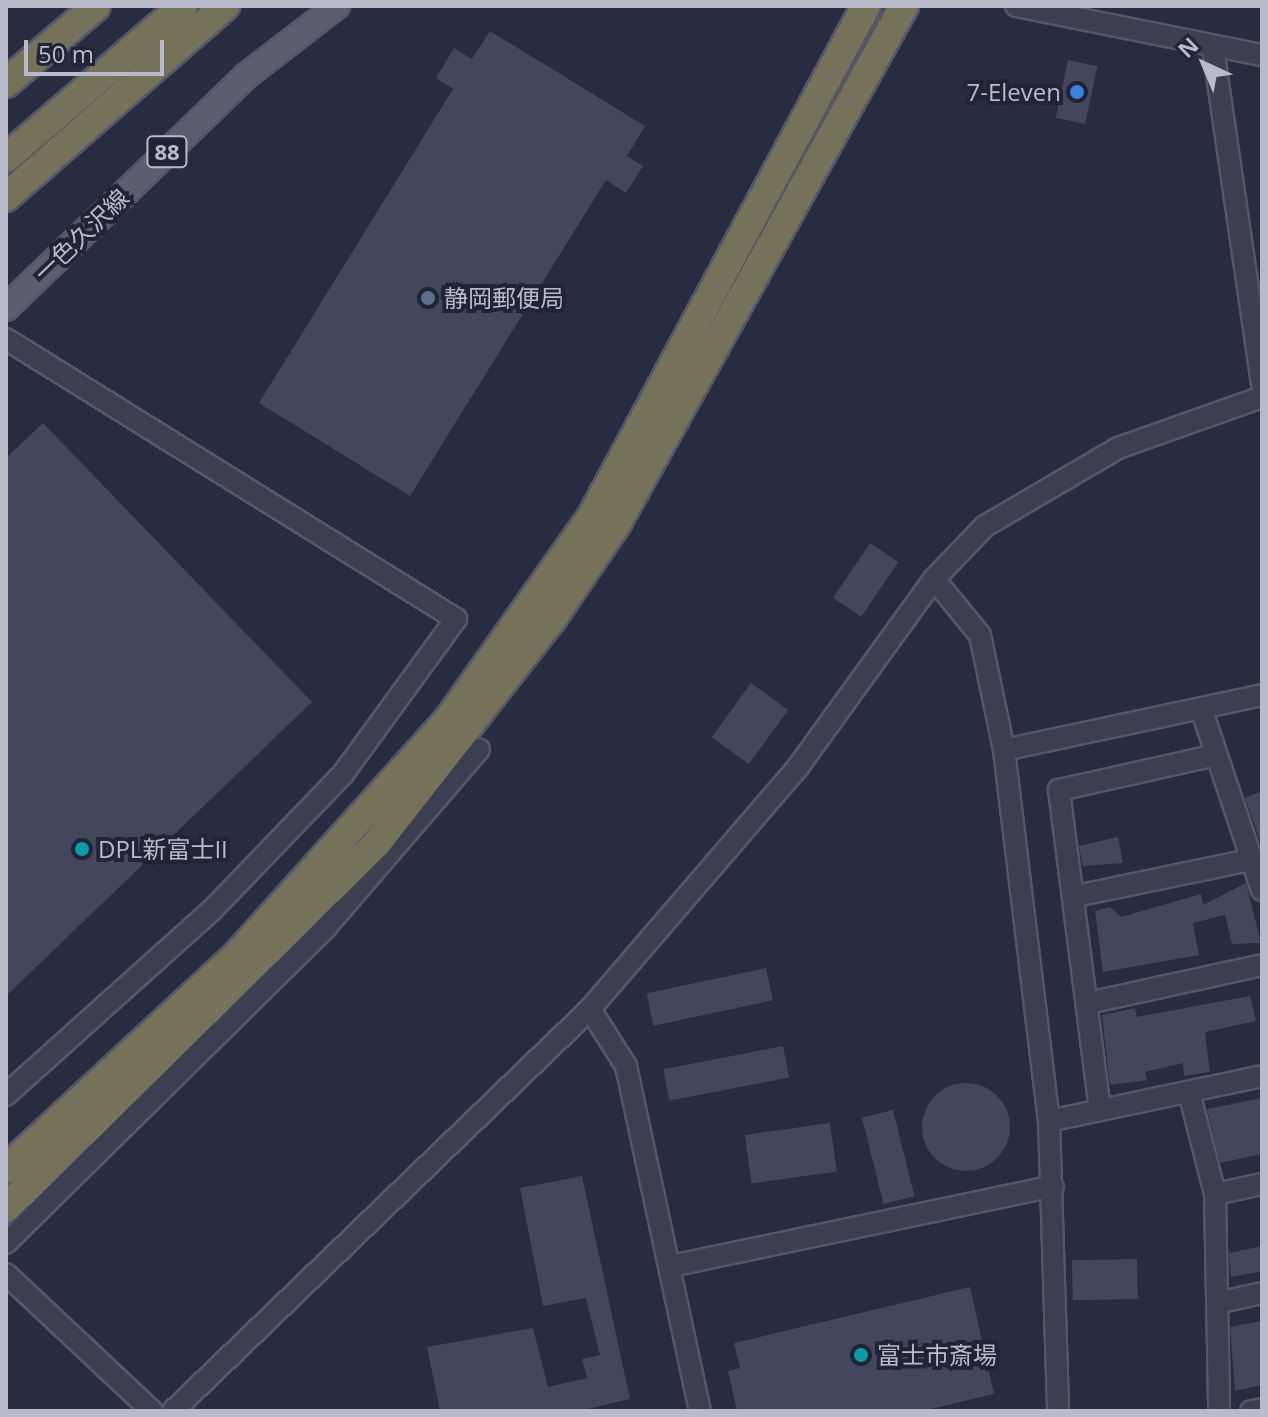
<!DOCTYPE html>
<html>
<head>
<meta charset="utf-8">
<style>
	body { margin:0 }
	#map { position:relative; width:1268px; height:1417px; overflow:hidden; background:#282c41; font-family:"Open Sans","Noto Sans JP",sans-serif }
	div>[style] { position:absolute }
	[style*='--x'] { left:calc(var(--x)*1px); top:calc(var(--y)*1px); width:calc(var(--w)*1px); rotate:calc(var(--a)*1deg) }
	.building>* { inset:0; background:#42475e; transform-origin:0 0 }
	.round { border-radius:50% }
	.roads { filter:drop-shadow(2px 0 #545768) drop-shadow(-2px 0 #545768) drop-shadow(0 2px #545768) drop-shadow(0 -2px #545768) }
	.minor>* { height:20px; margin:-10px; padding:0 10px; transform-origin:10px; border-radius:10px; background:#3c3f51 }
	.major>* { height:24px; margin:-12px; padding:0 12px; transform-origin:12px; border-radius:12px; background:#5a5e70 }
	.highway>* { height:28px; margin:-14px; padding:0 14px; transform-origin:14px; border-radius:14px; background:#767259 }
	.dots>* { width:22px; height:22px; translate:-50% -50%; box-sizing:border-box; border:4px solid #202436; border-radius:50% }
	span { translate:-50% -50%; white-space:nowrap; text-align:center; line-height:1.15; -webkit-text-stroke:8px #202436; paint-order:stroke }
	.shield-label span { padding:2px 6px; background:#202436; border:2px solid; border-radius:6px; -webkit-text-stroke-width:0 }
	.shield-label { font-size:22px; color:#b9bbcb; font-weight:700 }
	.poi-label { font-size:24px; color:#b9bbcb }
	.right { translate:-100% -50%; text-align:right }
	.left { translate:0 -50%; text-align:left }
	.street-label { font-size:24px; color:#b9bbcb }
	.frame { position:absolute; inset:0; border:8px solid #b9bbcb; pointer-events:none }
	.north { position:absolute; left:1164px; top:24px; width:80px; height:80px; -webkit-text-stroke:6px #202436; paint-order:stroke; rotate:316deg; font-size:22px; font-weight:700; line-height:32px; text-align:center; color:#b9bbcb }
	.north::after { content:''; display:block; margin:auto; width:28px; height:36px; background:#b9bbcb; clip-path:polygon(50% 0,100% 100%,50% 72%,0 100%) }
	.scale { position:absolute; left:24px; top:40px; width:140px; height:36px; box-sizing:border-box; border:4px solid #b9bbcb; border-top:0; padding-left:10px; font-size:24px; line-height:28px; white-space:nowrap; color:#b9bbcb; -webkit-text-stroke:6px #202436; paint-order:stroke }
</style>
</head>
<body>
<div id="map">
	<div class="building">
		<div style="clip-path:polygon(490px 31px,645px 126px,627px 156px,643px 166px,626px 193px,606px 180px,410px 496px,259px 403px,453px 89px,436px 78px,454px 48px,472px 59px)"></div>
		<div style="left:1068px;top:60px;width:30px;height:59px;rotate:12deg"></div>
		<div style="clip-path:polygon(43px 423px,312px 702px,6px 996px,6px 458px)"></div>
		<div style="left:870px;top:543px;width:34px;height:66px;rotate:34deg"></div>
		<div style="left:751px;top:683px;width:46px;height:67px;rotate:36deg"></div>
		<div style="clip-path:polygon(1262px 791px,1262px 846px,1245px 798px)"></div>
		<div style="clip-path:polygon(1118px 837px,1123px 863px,1083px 866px,1079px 846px)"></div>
		<div style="clip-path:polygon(1246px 883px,1261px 943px,1232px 944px,1225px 915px,1193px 923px,1199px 955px,1103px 972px,1095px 911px,1110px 907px,1121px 917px,1201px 894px,1203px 905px)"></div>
		<div style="left:766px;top:968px;width:33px;height:122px;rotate:78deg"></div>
		<div style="clip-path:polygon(1250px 996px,1256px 1021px,1205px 1032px,1210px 1072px,1184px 1076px,1183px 1063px,1145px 1072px,1147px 1080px,1110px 1085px,1102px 1015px,1135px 1008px,1137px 1017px)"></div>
		<div style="left:783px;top:1046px;width:32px;height:122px;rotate:79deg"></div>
		<div class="round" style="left:922px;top:1083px;width:88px;height:88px"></div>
		<div style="clip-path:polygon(1262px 1098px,1262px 1154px,1220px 1163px,1207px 1109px)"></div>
		<div style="left:893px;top:1110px;width:89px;height:32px;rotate:76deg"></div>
		<div style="left:830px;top:1123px;width:49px;height:86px;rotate:82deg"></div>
		<div style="clip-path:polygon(582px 1176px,630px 1399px,580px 1411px,440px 1411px,427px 1347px,533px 1328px,548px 1387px,587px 1378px,582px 1359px,600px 1355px,586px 1298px,543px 1306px,520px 1188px)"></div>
		<div style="clip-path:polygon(1262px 1246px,1262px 1271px,1231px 1277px,1229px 1253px)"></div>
		<div style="left:1137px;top:1259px;width:40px;height:65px;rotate:89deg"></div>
		<div style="clip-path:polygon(970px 1287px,994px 1394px,922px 1411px,737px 1411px,728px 1371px,740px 1368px,734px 1343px)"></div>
		<div style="clip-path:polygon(1262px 1321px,1262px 1385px,1235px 1391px,1230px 1327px)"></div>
	</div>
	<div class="roads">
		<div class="minor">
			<div style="--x:1016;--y:6;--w:251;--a:11.3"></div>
			<div style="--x:1213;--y:48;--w:339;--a:81.7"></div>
			<div style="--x:6;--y:339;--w:530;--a:31.89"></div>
			<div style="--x:456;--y:619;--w:192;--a:126.1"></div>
			<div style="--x:343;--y:774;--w:189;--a:133.9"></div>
			<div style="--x:212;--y:910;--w:277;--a:138.1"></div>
			<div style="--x:934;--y:579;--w:72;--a:50.6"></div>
			<div style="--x:980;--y:635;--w:117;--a:78.2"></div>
			<div style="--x:1004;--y:750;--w:374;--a:83.1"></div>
			<div style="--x:1049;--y:1121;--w:290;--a:88.2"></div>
			<div style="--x:1201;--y:708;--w:192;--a:71.5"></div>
			<div style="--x:1004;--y:750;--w:264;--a:-12"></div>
			<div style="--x:1076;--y:896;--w:178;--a:-11.7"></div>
			<div style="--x:1088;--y:1003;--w:178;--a:-12.3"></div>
			<div style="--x:590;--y:1009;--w:67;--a:57.7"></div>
			<div style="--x:626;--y:1066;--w:353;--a:77.9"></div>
			<div style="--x:1189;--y:1092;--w:105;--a:75.7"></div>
			<div style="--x:1215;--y:1194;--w:217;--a:88.9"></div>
			<div style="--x:1100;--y:1110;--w:323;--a:-97.3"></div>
			<div style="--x:1059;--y:790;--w:160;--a:-12.6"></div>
			<div style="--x:1049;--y:1121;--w:218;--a:-11.9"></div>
			<div style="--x:1215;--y:1194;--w:48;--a:-12"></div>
			<div style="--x:6;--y:1243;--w:451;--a:-44.6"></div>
			<div style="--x:327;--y:926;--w:233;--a:-49.3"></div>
			<div style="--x:671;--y:1266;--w:390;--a:-11.8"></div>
			<div style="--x:6;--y:1274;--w:200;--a:43.2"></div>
			<div style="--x:1217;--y:1303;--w:46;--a:-12.5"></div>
			<div style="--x:173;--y:1411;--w:579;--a:-43.95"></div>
			<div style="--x:590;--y:1009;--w:319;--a:-49.3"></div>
			<div style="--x:798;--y:767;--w:232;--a:-54.1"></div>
			<div style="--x:934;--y:579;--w:74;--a:-46.1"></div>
			<div style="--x:985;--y:526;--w:154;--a:-30.4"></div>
			<div style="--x:1118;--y:448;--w:153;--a:-19.5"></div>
			<div style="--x:1251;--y:1411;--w:11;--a:-10"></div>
		</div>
		<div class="major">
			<div style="--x:6;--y:308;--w:334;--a:-44"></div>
			<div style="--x:246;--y:76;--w:115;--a:-37.6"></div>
		</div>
		<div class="highway">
			<div style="--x:6;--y:83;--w:118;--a:-40.5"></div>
			<div style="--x:6;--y:158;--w:233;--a:-40.7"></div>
			<div style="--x:6;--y:197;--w:291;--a:-41.1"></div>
			<div style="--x:6;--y:1169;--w:318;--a:-42.8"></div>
			<div style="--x:239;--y:953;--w:314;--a:-48.1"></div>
			<div style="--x:449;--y:719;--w:248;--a:-54.8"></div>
			<div style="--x:592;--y:516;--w:579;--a:-61.75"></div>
			<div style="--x:6;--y:1208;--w:519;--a:-44.53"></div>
			<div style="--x:376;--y:844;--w:286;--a:-52"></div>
			<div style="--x:552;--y:619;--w:116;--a:-55.9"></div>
			<div style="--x:617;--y:523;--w:591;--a:-60.96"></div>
		</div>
	</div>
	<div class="dots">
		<div style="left:1077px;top:92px;background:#3f7fe0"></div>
		<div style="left:428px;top:298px;background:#5c6f8a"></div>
		<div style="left:82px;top:849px;background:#0f9aa8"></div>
		<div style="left:861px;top:1355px;background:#0f9aa8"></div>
	</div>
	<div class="shield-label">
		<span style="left:167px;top:152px">88</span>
	</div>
	<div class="poi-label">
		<span class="right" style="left:1061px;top:92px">7-Eleven</span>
		<span class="left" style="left:444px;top:298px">静岡郵便局</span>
		<span class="left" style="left:98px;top:849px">DPL新富士II</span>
		<span class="left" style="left:877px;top:1355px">富士市斎場</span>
	</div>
	<div class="street-label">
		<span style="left:81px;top:235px;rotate:-44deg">一色久沢線</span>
	</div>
	<div class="frame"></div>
	<div class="north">N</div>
	<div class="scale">50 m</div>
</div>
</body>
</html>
